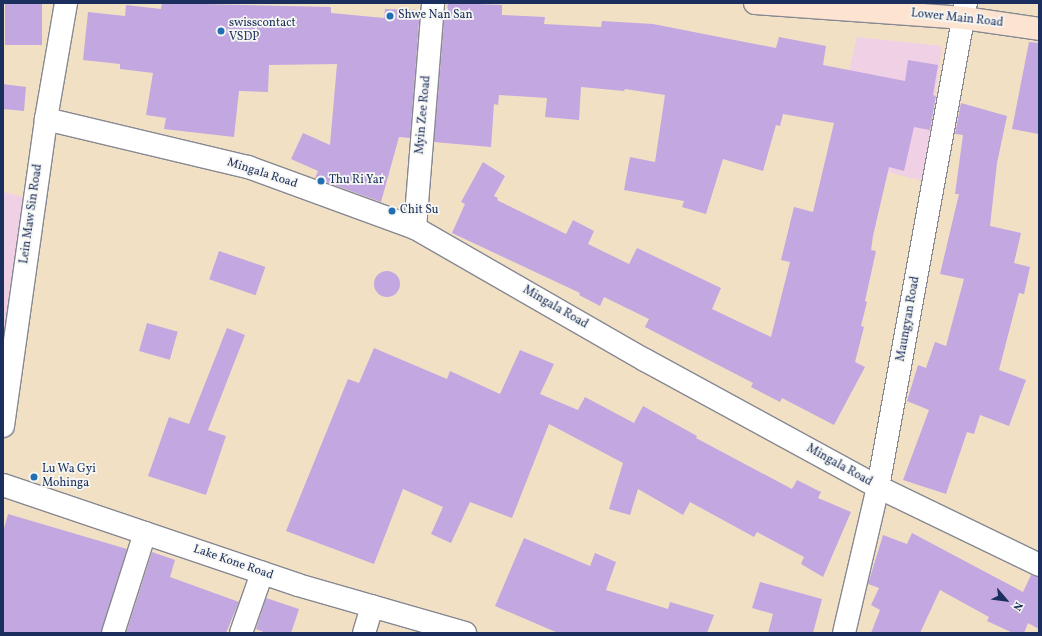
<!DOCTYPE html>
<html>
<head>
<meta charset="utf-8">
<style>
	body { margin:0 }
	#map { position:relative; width:1042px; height:636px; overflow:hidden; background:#f2e0c5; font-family:Vollkorn,serif }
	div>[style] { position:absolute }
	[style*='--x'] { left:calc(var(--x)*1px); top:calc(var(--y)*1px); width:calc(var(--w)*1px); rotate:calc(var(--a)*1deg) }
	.built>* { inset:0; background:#f0d0e5 }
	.building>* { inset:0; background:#c3a7e0; transform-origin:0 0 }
	.round { border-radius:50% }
	.roads { filter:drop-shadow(1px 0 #868892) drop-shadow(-1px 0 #868892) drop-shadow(0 1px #868892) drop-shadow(0 -1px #868892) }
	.minor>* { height:22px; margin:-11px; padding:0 11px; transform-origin:11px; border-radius:11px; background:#fff }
	.secondary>* { height:22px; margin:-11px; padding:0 11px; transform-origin:11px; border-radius:11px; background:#fde4d0 }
	.dots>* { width:11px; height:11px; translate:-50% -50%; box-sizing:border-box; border:2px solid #f6f6f2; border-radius:50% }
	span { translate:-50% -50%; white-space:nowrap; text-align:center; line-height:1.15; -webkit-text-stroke:3.5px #f6f6f2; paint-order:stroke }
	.poi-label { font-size:12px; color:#1b2f5e }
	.left { translate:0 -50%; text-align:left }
	.street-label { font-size:12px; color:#1b2f5e }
	.frame { position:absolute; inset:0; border:4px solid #1b2f5e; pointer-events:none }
	.north { position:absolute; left:986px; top:580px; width:40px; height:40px; -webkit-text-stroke:3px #f6f6f2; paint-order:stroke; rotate:118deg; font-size:11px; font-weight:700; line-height:16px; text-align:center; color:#1b2f5e }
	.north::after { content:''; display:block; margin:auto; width:14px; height:18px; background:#1b2f5e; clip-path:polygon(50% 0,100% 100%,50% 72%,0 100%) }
</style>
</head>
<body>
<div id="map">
	<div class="built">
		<div style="clip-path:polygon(857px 37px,942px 46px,923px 181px,828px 157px)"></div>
		<div style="clip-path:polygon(3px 192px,25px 197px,3px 357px)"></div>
	</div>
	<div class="building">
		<div style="left:5px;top:3px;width:37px;height:42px"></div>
		<div style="clip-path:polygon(162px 3px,331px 7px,331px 13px,384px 18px,385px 9px,420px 10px,410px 138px,399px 137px,381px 202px,315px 178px,318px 171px,291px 159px,303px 133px,330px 145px,337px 64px,269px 65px,268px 92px,239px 91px,234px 137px,164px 129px,166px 118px,146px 115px,153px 73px,120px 69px,120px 64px,83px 60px,88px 12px,125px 16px,126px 5px,161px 9px)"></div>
		<div style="clip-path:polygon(448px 3px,502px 5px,502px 15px,545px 17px,544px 24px,601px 27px,602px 21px,653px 24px,776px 48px,779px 37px,826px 46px,823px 65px,905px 81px,908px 60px,938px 65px,933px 95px,936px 96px,930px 130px,914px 127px,904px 171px,889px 167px,873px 236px,871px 250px,876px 251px,865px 301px,867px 302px,861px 326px,864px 327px,855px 362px,865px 367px,834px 425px,782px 398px,780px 402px,751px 387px,753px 383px,645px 327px,649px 319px,604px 297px,600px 306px,579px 295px,580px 293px,452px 233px,465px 204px,461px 202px,483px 162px,505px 176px,494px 196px,498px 198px,497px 200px,566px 234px,573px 220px,594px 231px,588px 244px,629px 264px,637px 248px,721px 288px,712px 309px,771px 337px,790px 262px,781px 260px,794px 207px,813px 212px,834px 123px,783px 114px,780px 126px,776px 125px,763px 171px,723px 159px,706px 214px,682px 207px,684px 201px,624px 190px,630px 157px,655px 162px,665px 95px,625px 89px,624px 91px,581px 87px,579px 120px,545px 117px,547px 98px,499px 95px,498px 105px,494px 104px,491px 147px,434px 142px,445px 10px,447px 10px)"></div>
		<div style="clip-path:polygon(1029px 42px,1039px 43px,1039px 134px,1012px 129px)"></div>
		<div style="clip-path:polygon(3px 84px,26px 87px,24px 111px,3px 109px)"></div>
		<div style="clip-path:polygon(961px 103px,1007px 116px,997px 163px,990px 226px,1021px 233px,1014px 263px,1030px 267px,1024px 294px,1019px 293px,999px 370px,1026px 380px,1009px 426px,980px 415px,974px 434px,967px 432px,946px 494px,903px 480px,929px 410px,907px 401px,918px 365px,926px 368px,935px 342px,946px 346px,964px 279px,940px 274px,959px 194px,955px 194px,963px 135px,955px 134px)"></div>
		<div style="left:219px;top:251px;width:49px;height:30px;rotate:19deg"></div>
		<div class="round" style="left:374px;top:271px;width:26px;height:26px"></div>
		<div style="left:147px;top:323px;width:32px;height:29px;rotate:16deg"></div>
		<div style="clip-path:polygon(227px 328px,245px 335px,208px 430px,226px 436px,206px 495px,148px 476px,169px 417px,189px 424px)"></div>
		<div style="clip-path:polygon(374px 348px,447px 379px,450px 371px,500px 394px,520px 350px,554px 364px,540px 394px,578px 410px,585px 397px,634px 423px,643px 406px,697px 436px,696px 438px,792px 489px,797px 480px,821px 492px,818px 498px,851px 512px,823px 577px,801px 564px,804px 557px,757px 532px,754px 537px,690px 502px,683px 515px,638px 489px,630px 515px,609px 509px,623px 463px,549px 424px,512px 518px,470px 502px,451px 543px,431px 534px,443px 507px,403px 489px,374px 564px,286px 531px,348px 379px,359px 383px)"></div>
		<div style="clip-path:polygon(8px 514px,127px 549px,101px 633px,3px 633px,3px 532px)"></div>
		<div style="clip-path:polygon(912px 533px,1023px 592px,1031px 575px,1039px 577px,1039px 629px,1028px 623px,1024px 633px,1013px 633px,987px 621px,989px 617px,940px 590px,920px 633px,871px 633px,880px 610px,871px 605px,879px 588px,868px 584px,883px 535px,907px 544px)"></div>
		<div style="clip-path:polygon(524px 538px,590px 566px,595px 553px,616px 562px,606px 590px,668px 609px,670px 602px,714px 615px,707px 633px,558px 633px,495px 606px)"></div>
		<div style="clip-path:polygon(152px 552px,175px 560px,170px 577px,239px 602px,226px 633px,126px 633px)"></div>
		<div style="clip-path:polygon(760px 582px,822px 599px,813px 633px,768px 633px,773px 614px,752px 608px)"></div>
		<div style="clip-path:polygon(266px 598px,299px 609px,291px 633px,266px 633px,256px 629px)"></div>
	</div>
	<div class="roads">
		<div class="minor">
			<div style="--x:46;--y:119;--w:208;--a:13.4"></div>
			<div style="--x:248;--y:167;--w:178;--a:20.1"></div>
			<div style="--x:415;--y:228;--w:265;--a:29.9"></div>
			<div style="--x:645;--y:360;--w:265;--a:28.6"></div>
			<div style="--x:878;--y:487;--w:179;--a:25.8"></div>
			<div style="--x:415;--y:228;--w:226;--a:-85.4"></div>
			<div style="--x:3;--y:426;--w:310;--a:-82"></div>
			<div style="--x:46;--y:119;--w:118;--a:-80.2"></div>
			<div style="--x:3;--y:485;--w:311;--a:18.7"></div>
			<div style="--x:298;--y:585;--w:174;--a:16"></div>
			<div style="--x:113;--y:633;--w:105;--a:-72.3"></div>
			<div style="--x:241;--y:633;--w:64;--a:-70.7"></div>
			<div style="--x:364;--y:633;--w:28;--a:-73"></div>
			<div style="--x:844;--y:633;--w:150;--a:-76.9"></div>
			<div style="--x:878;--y:487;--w:492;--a:-79.7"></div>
		</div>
		<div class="secondary">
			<div style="--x:755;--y:3;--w:210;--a:4.1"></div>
			<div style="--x:964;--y:18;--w:76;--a:8.3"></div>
		</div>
	</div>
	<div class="dots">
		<div style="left:390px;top:16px;background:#1f6fb2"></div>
		<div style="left:221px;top:31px;background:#1f6fb2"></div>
		<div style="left:321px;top:181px;background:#1f6fb2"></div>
		<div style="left:392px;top:211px;background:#1f6fb2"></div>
		<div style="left:34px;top:477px;background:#1f6fb2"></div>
	</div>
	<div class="poi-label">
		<span class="left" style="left:398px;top:16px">Shwe Nan San</span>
		<span class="left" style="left:229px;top:31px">swisscontact<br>VSDP</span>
		<span class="left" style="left:329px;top:181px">Thu Ri Yar</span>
		<span class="left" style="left:400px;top:211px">Chit Su</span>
		<span class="left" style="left:42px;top:477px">Lu Wa Gyi<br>Mohinga</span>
	</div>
	<div class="street-label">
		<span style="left:957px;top:19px;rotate:6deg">Lower Main Road</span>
		<span style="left:424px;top:115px;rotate:-85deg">Myin Zee Road</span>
		<span style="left:262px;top:174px;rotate:18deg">Mingala Road</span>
		<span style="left:32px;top:214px;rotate:-82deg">Lein Maw Sin Road</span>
		<span style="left:555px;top:308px;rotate:30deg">Mingala Road</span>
		<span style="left:909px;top:319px;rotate:-80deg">Maungyan Road</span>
		<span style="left:839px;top:466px;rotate:29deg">Mingala Road</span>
		<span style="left:233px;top:563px;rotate:19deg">Lake Kone Road</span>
	</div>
	<div class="frame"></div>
	<div class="north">N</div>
</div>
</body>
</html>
